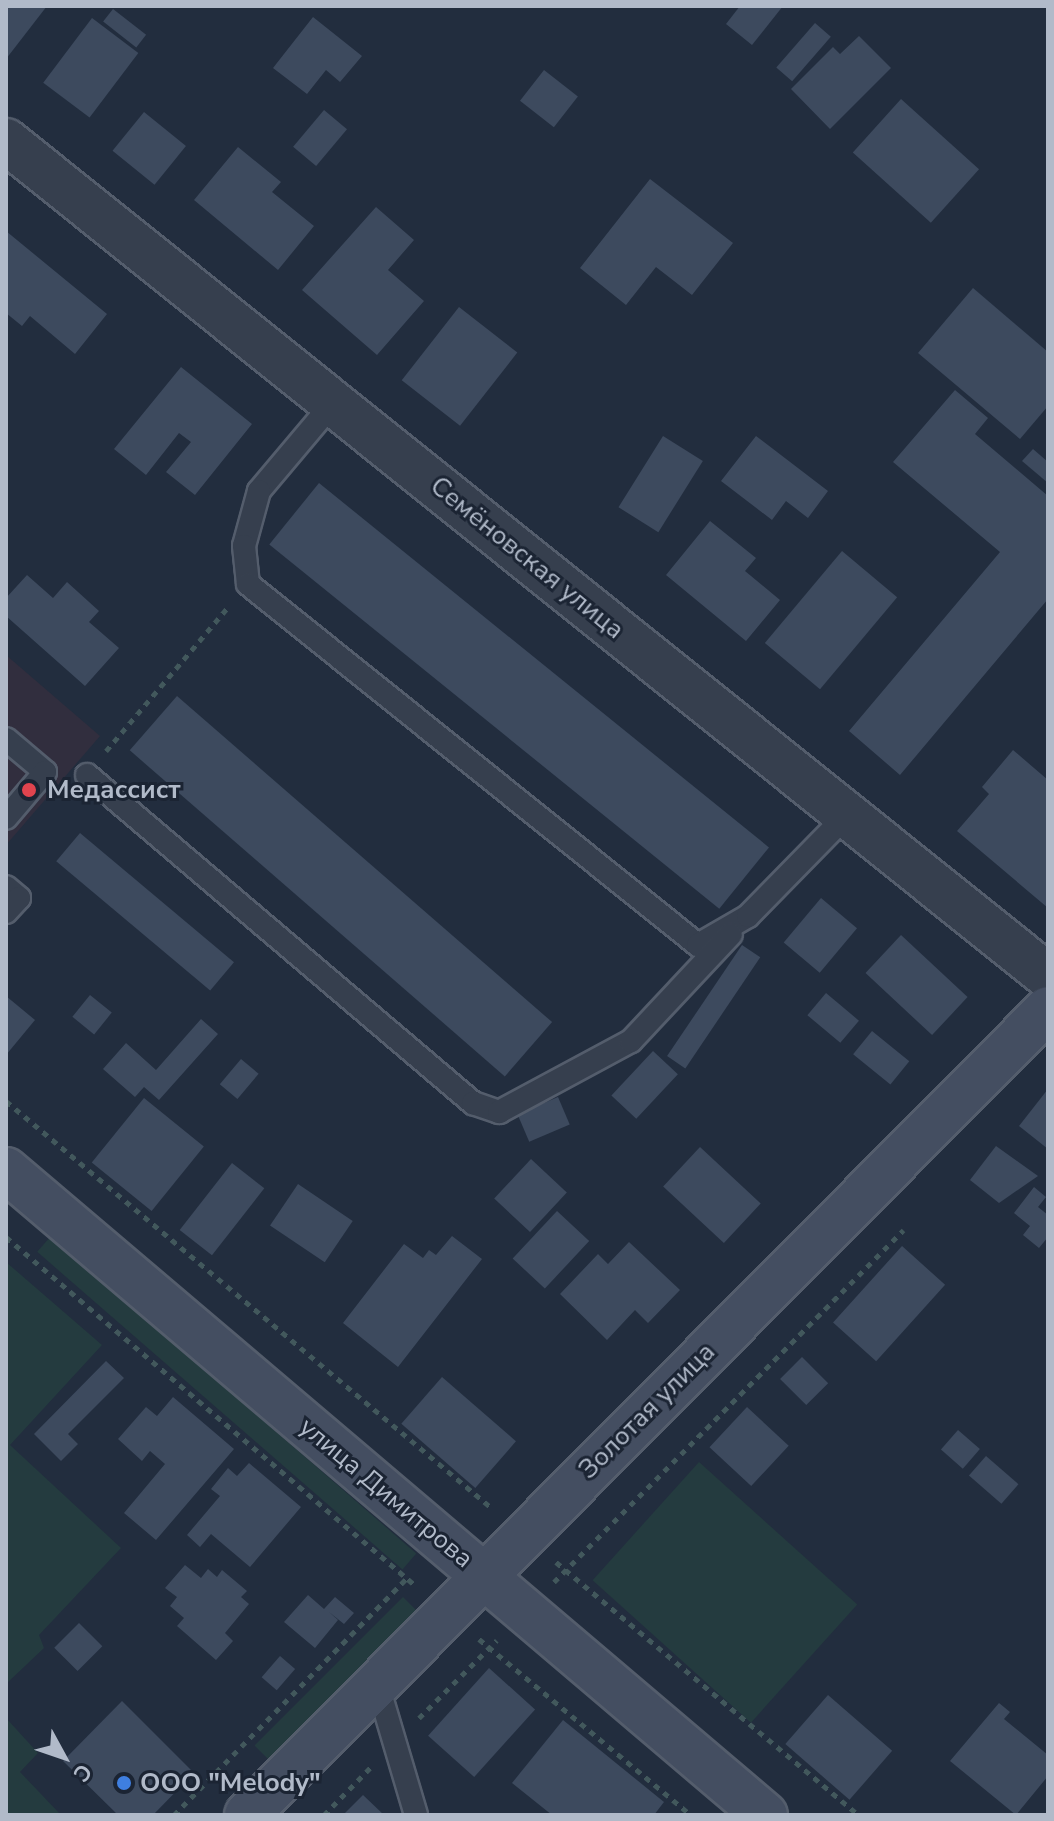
<!DOCTYPE html>
<html>
<head>
<meta charset="utf-8">
<style>
	body { margin:0 }
	#map { position:relative; width:1054px; height:1821px; overflow:hidden; background:#222d3e; font-family:"Nunito Sans",sans-serif }
	div>[style] { position:absolute }
	[style*='--x'] { left:calc(var(--x)*1px); top:calc(var(--y)*1px); width:calc(var(--w)*1px); rotate:calc(var(--a)*1deg) }
	.medical>* { inset:0; background:#312e3e }
	.green>* { inset:0; background:#243b3f; transform-origin:0 0 }
	.building>* { inset:0; background:#3d4a5e; transform-origin:0 0 }
	.path>* { height:5px; margin-top:-2.5px; transform-origin:0; background:repeating-linear-gradient(90deg,#42585c 0 6px,transparent 0 12px) }
	.roads { filter:drop-shadow(2px 0 #545d6c) drop-shadow(-2px 0 #545d6c) drop-shadow(0 2px #545d6c) drop-shadow(0 -2px #545d6c) }
	.lane>* { height:22px; margin:-11px; padding:0 11px; transform-origin:11px; border-radius:11px; background:#363f4e }
	.street>* { height:44px; margin:-22px; padding:0 22px; transform-origin:22px; border-radius:22px; background:#363f4e }
	.secondary>* { height:44px; margin:-22px; padding:0 22px; transform-origin:22px; border-radius:22px; background:#444e61 }
	.dots>* { width:22px; height:22px; translate:-50% -50%; box-sizing:border-box; border:4px solid #1b2433; border-radius:50% }
	span { translate:-50% -50%; white-space:nowrap; text-align:center; line-height:1.15; -webkit-text-stroke:6px #1b2433; paint-order:stroke }
	.street-label { font-size:26px; color:#b1bac9 }
	.poi-label { font-size:26px; color:#b1bac9; font-weight:700 }
	.left { translate:0 -50%; text-align:left }
	.frame { position:absolute; inset:0; border:8px solid #b1bac9; pointer-events:none }
	.north { position:absolute; left:24px; top:1717px; width:80px; height:80px; -webkit-text-stroke:6px #1b2433; paint-order:stroke; rotate:130deg; font-size:22px; font-weight:700; line-height:32px; text-align:center; color:#b1bac9 }
	.north::after { content:''; display:block; margin:auto; width:28px; height:36px; background:#b1bac9; clip-path:polygon(50% 0,100% 100%,50% 72%,0 100%) }
</style>
</head>
<body>
<div id="map">
	<div class="medical">
		<div style="clip-path:polygon(6px 655px,100px 736px,6px 845px)"></div>
	</div>
	<div class="green">
		<div style="left:51px;top:1236px;width:484px;height:21px;rotate:41deg"></div>
		<div style="clip-path:polygon(6px 1262px,102px 1345px,10px 1445px,121px 1548px,39px 1635px,44px 1648px,6px 1684px)"></div>
		<div style="left:699px;top:1462px;width:213px;height:159px;rotate:42deg"></div>
		<div style="left:403px;top:1597px;width:23px;height:210px;rotate:45deg"></div>
		<div style="clip-path:polygon(6px 1718px,38px 1753px,20px 1772px,61px 1815px,6px 1815px)"></div>
	</div>
	<div class="building">
		<div style="clip-path:polygon(6px 6px,47px 6px,6px 59px)"></div>
		<div style="clip-path:polygon(740px 6px,783px 6px,752px 45px,726px 24px)"></div>
		<div style="left:113px;top:9px;width:42px;height:16px;rotate:38deg"></div>
		<div style="clip-path:polygon(313px 17px,362px 56px,340px 82px,326px 70px,307px 94px,273px 68px)"></div>
		<div style="left:92px;top:18px;width:58px;height:81px;rotate:37deg"></div>
		<div style="left:815px;top:23px;width:21px;height:59px;rotate:41deg"></div>
		<div style="clip-path:polygon(859px 36px,891px 68px,830px 129px,791px 89px,833px 47px,840px 54px)"></div>
		<div style="left:544px;top:70px;width:43px;height:39px;rotate:38deg"></div>
		<div style="left:901px;top:99px;width:105px;height:72px;rotate:42deg"></div>
		<div style="left:324px;top:110px;width:30px;height:48px;rotate:40deg"></div>
		<div style="left:144px;top:112px;width:54px;height:50px;rotate:39deg"></div>
		<div style="clip-path:polygon(238px 147px,281px 182px,272px 192px,314px 226px,278px 270px,194px 200px)"></div>
		<div style="clip-path:polygon(650px 179px,733px 243px,692px 295px,656px 267px,626px 305px,580px 268px)"></div>
		<div style="clip-path:polygon(376px 207px,414px 240px,388px 270px,424px 301px,377px 355px,302px 290px)"></div>
		<div style="clip-path:polygon(6px 231px,107px 314px,75px 354px,30px 316px,22px 326px,6px 313px)"></div>
		<div style="clip-path:polygon(973px 288px,1048px 352px,1048px 406px,1020px 439px,918px 353px)"></div>
		<div style="left:459px;top:307px;width:74px;height:93px;rotate:38deg"></div>
		<div style="clip-path:polygon(181px 367px,252px 424px,195px 495px,166px 472px,191px 442px,179px 433px,146px 475px,114px 449px)"></div>
		<div style="clip-path:polygon(955px 390px,988px 418px,975px 434px,1048px 496px,1048px 599px,900px 775px,849px 731px,1000px 552px,893px 462px)"></div>
		<div style="left:663px;top:436px;width:47px;height:84px;rotate:32deg"></div>
		<div style="clip-path:polygon(756px 436px,828px 491px,808px 518px,786px 501px,772px 520px,721px 481px)"></div>
		<div style="clip-path:polygon(1033px 449px,1048px 462px,1048px 483px,1022px 461px)"></div>
		<div style="left:319px;top:483px;width:579px;height:79px;rotate:39deg"></div>
		<div style="clip-path:polygon(710px 521px,756px 558px,745px 571px,780px 600px,746px 641px,666px 575px)"></div>
		<div style="left:842px;top:551px;width:72px;height:120px;rotate:40deg"></div>
		<div style="clip-path:polygon(27px 575px,53px 598px,67px 582px,99px 611px,89px 622px,119px 648px,85px 686px,6px 616px,6px 598px)"></div>
		<div style="left:177px;top:696px;width:497px;height:72px;rotate:41deg"></div>
		<div style="clip-path:polygon(1013px 750px,1048px 780px,1048px 908px,957px 831px,989px 794px,982px 787px)"></div>
		<div style="left:80px;top:833px;width:201px;height:37px;rotate:40deg"></div>
		<div style="left:821px;top:898px;width:47px;height:58px;rotate:40deg"></div>
		<div style="left:901px;top:935px;width:91px;height:52px;rotate:43deg"></div>
		<div style="left:742px;top:945px;width:22px;height:134px;rotate:34deg"></div>
		<div style="left:826px;top:993px;width:43px;height:29px;rotate:40deg"></div>
		<div style="left:90px;top:995px;width:28px;height:28px;rotate:39deg"></div>
		<div style="clip-path:polygon(6px 996px,35px 1020px,6px 1055px)"></div>
		<div style="clip-path:polygon(201px 1019px,218px 1034px,159px 1100px,144px 1087px,135px 1097px,103px 1069px,126px 1043px,156px 1070px)"></div>
		<div style="left:872px;top:1031px;width:48px;height:30px;rotate:39deg"></div>
		<div style="left:653px;top:1051px;width:34px;height:61px;rotate:43deg"></div>
		<div style="left:241px;top:1059px;width:23px;height:33px;rotate:40deg"></div>
		<div style="clip-path:polygon(1048px 1089px,1048px 1149px,1019px 1126px)"></div>
		<div style="left:558px;top:1097px;width:30px;height:44px;rotate:67deg"></div>
		<div style="left:144px;top:1098px;width:77px;height:83px;rotate:39deg"></div>
		<div style="clip-path:polygon(996px 1146px,1038px 1176px,999px 1203px,970px 1180px)"></div>
		<div style="left:700px;top:1147px;width:83px;height:54px;rotate:43deg"></div>
		<div style="left:531px;top:1159px;width:49px;height:54px;rotate:43deg"></div>
		<div style="left:232px;top:1163px;width:41px;height:85px;rotate:38deg"></div>
		<div style="left:298px;top:1184px;width:66px;height:50px;rotate:34deg"></div>
		<div style="clip-path:polygon(1034px 1187px,1046px 1197px,1038px 1207px,1048px 1215px,1048px 1237px,1039px 1248px,1023px 1235px,1030px 1226px,1014px 1213px)"></div>
		<div style="left:557px;top:1211px;width:44px;height:65px;rotate:43deg"></div>
		<div style="clip-path:polygon(452px 1236px,482px 1259px,398px 1367px,343px 1323px,404px 1244px,423px 1258px,429px 1250px,436px 1255px)"></div>
		<div style="clip-path:polygon(629px 1242px,680px 1290px,648px 1323px,635px 1310px,607px 1340px,560px 1294px,598px 1254px,608px 1264px)"></div>
		<div style="left:902px;top:1246px;width:58px;height:103px;rotate:42deg"></div>
		<div style="left:802px;top:1357px;width:37px;height:31px;rotate:45deg"></div>
		<div style="clip-path:polygon(106px 1361px,124px 1378px,68px 1434px,78px 1444px,61px 1461px,34px 1434px)"></div>
		<div style="left:442px;top:1377px;width:98px;height:62px;rotate:41deg"></div>
		<div style="clip-path:polygon(173px 1397px,234px 1449px,156px 1540px,124px 1513px,165px 1464px,150px 1451px,142px 1461px,118px 1439px,146px 1407px,157px 1416px)"></div>
		<div style="left:747px;top:1407px;width:57px;height:55px;rotate:43deg"></div>
		<div style="left:958px;top:1430px;width:29px;height:26px;rotate:41deg"></div>
		<div style="left:986px;top:1456px;width:43px;height:26px;rotate:41deg"></div>
		<div style="clip-path:polygon(249px 1463px,301px 1507px,250px 1567px,211px 1534px,200px 1547px,187px 1535px,220px 1496px,211px 1489px,228px 1468px,237px 1476px)"></div>
		<div style="clip-path:polygon(185px 1565px,201px 1578px,208px 1569px,217px 1577px,222px 1570px,247px 1591px,241px 1597px,249px 1604px,225px 1633px,233px 1641px,216px 1660px,177px 1626px,184px 1618px,170px 1606px,177px 1597px,165px 1588px)"></div>
		<div style="clip-path:polygon(308px 1595px,324px 1609px,335px 1597px,354px 1613px,344px 1624px,329px 1612px,338px 1620px,315px 1648px,284px 1622px)"></div>
		<div style="left:79px;top:1623px;width:33px;height:35px;rotate:45deg"></div>
		<div style="left:280px;top:1656px;width:20px;height:28px;rotate:41deg"></div>
		<div style="left:489px;top:1668px;width:62px;height:91px;rotate:42deg"></div>
		<div style="left:828px;top:1695px;width:85px;height:65px;rotate:41deg"></div>
		<div style="clip-path:polygon(122px 1701px,194px 1773px,153px 1815px,118px 1815px,63px 1761px)"></div>
		<div style="clip-path:polygon(999px 1703px,1010px 1712px,1004px 1719px,1048px 1755px,1048px 1776px,1016px 1815px,950px 1761px)"></div>
		<div style="clip-path:polygon(563px 1720px,664px 1802px,654px 1815px,552px 1815px,512px 1783px)"></div>
		<div style="clip-path:polygon(363px 1795px,384px 1815px,343px 1815px)"></div>
	</div>
	<div class="path">
		<div style="--x:106;--y:751;--w:190;--a:-49.7"></div>
		<div style="--x:6;--y:1101;--w:635;--a:39.96"></div>
		<div style="--x:6;--y:1237;--w:538;--a:40.41"></div>
		<div style="--x:556;--y:1562;--w:395;--a:39.9"></div>
		<div style="--x:554;--y:1582;--w:496;--a:-45.2"></div>
		<div style="--x:479;--y:1639;--w:276;--a:39.7"></div>
		<div style="--x:419;--y:1718;--w:110;--a:-45"></div>
		<div style="--x:174;--y:1815;--w:332;--a:-45.5"></div>
		<div style="--x:324;--y:1815;--w:66;--a:-45.6"></div>
	</div>
	<div class="roads">
		<div class="lane">
			<div style="--x:333;--y:403;--w:115;--a:130.1"></div>
			<div style="--x:259;--y:491;--w:57;--a:105.3"></div>
			<div style="--x:244;--y:546;--w:38;--a:84"></div>
			<div style="--x:248;--y:584;--w:577;--a:38.74"></div>
			<div style="--x:698;--y:945;--w:58;--a:-30.1"></div>
			<div style="--x:748;--y:916;--w:141;--a:-45.6"></div>
			<div style="--x:6;--y:739;--w:51;--a:40.2"></div>
			<div style="--x:45;--y:772;--w:60;--a:130.3"></div>
			<div style="--x:87;--y:775;--w:507;--a:40.36"></div>
			<div style="--x:473;--y:1103;--w:28;--a:19"></div>
			<div style="--x:499;--y:1112;--w:150;--a:-28.3"></div>
			<div style="--x:631;--y:1041;--w:146;--a:-46.9"></div>
			<div style="--x:6;--y:887;--w:17;--a:40"></div>
			<div style="--x:19;--y:898;--w:19;--a:133"></div>
			<div style="--x:377;--y:1683;--w:138;--a:73.5"></div>
		</div>
		<div class="street">
			<div style="--x:6;--y:141;--w:1335;--a:38.71"></div>
		</div>
		<div class="secondary">
			<div style="--x:6;--y:1170;--w:996;--a:40.36"></div>
			<div style="--x:247;--y:1815;--w:1136;--a:-45.18"></div>
		</div>
	</div>
	<div class="dots">
		<div style="left:29px;top:790px;background:#e0444e"></div>
		<div style="left:124px;top:1783px;background:#3f7fe0"></div>
	</div>
	<div class="street-label">
		<span style="left:527px;top:558px;rotate:39deg">Семёновская улица</span>
		<span style="left:647px;top:1411px;rotate:-45deg">Золотая улица</span>
		<span style="left:386px;top:1493px;rotate:40deg">улица Димитрова</span>
	</div>
	<div class="poi-label">
		<span class="left" style="left:47px;top:790px">Медассист</span>
		<span class="left" style="left:140px;top:1783px">ООО "Melody"</span>
	</div>
	<div class="frame"></div>
	<div class="north">С</div>
</div>
</body>
</html>
